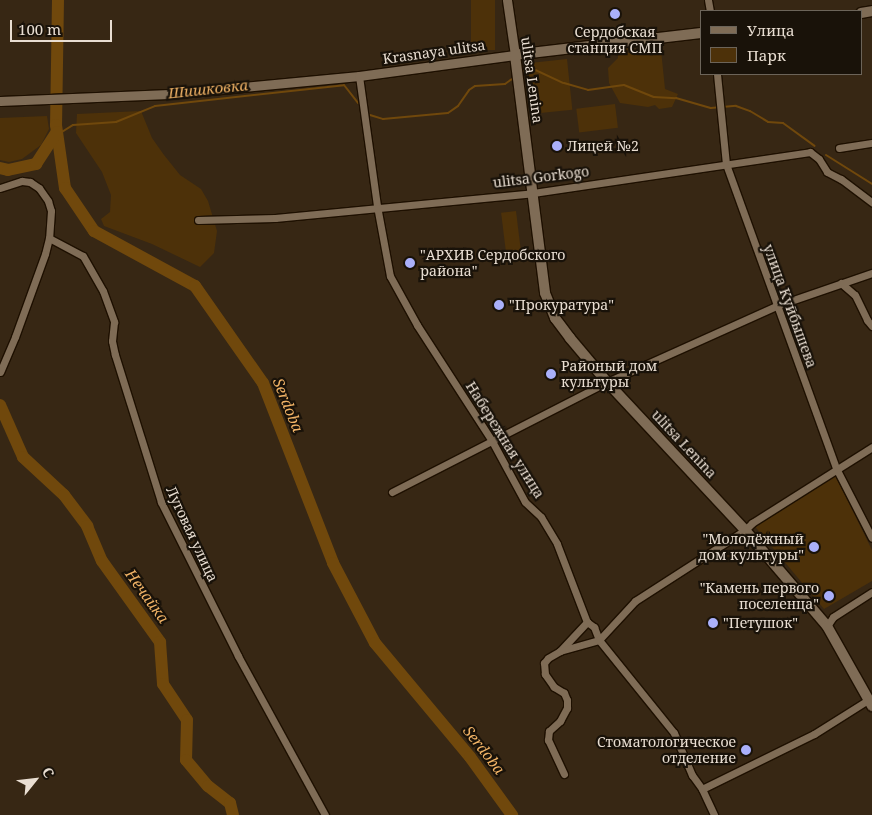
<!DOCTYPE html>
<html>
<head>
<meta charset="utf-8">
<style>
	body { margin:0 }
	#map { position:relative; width:872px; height:815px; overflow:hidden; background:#372714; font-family:"Noto Serif",serif }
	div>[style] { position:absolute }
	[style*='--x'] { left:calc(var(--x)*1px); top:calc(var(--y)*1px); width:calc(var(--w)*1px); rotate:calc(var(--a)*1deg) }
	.green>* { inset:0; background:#4d3109; transform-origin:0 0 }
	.stream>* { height:2px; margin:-1px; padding:0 1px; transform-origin:1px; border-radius:1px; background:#70480c }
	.river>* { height:12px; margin:-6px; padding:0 6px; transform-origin:6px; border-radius:6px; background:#70480c }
	.roads { filter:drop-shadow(1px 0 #1e1000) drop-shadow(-1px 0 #1e1000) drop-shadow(0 1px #1e1000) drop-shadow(0 -1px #1e1000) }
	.minor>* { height:7px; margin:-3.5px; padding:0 3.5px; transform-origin:3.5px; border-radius:3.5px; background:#7f6c56 }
	.tertiary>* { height:9px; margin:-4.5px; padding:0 4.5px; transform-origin:4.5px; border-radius:4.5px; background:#7f6c56 }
	.secondary>* { height:10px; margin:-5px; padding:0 5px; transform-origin:5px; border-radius:5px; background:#7f6c56 }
	.dots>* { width:14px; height:14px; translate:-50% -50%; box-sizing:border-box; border:2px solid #191209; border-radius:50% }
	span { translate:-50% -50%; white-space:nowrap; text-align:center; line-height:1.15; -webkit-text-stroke:4.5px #191209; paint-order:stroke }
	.poi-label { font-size:14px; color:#e9ded2 }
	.left { translate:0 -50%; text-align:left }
	.right { translate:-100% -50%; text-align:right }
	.street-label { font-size:14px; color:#e9ded2 }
	.water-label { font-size:15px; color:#f1b366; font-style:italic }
	.legend { position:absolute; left:700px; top:10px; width:162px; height:65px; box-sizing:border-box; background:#191209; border:1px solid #6c6459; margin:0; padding:6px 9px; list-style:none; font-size:15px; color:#e9ded2 }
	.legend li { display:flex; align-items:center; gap:10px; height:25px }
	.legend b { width:25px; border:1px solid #6c6459 }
	.north { position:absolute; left:10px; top:755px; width:50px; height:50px; -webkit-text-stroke:4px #191209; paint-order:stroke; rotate:61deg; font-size:14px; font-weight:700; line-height:20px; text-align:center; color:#e9ded2 }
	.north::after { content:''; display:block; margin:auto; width:18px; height:22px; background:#e9ded2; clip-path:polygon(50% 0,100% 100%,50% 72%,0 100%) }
	.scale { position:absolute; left:10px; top:20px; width:102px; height:22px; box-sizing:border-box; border:2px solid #e9ded2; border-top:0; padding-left:6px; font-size:15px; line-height:18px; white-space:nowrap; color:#e9ded2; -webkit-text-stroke:4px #191209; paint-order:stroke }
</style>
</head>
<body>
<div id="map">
	<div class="green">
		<div style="left:471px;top:0;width:24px;height:50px"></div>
		<div style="clip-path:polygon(627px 46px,628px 53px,661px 50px,665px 89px,678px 94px,672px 107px,659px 109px,655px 105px,648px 107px,620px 103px,609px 83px,608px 68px,618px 58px,618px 47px)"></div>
		<div style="left:567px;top:59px;width:51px;height:42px;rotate:84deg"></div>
		<div style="left:615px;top:104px;width:24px;height:39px;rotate:83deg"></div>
		<div style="clip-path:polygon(141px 111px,152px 138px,164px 155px,180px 175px,201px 189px,208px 201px,217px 231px,214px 253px,200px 267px,152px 244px,104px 226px,101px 219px,110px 212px,111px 195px,102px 172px,76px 133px,77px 114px)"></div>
		<div style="clip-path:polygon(47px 116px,49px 129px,41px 145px,22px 159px,9px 162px,0 160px,0 118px)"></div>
		<div style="left:516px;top:211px;width:48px;height:15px;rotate:83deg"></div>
		<div style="clip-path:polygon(835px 475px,872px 550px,872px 581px,824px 609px,752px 523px)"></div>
	</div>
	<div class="stream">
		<div style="--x:523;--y:71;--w:7;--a:-34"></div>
		<div style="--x:529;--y:67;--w:38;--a:25"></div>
		<div style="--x:564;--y:83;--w:25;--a:16"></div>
		<div style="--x:588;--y:90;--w:36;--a:-8"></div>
		<div style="--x:624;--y:85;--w:32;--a:22"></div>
		<div style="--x:654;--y:97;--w:22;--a:3"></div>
		<div style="--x:676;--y:98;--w:36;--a:16"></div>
		<div style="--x:711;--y:108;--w:25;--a:-5"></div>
		<div style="--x:736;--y:106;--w:15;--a:20"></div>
		<div style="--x:750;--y:111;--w:21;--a:31"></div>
		<div style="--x:768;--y:122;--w:15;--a:4"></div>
		<div style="--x:783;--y:123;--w:39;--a:36"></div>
		<div style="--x:370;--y:115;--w:14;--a:17"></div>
		<div style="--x:383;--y:119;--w:65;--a:-5.3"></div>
		<div style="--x:448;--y:113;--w:12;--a:-35"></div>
		<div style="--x:458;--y:106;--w:19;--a:-55"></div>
		<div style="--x:469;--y:90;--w:7;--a:-34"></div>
		<div style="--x:475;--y:86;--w:30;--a:-4"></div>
		<div style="--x:505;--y:84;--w:9;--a:-36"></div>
		<div style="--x:57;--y:135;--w:19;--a:-32"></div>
		<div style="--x:73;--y:125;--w:43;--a:-4"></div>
		<div style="--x:116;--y:122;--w:42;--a:-22.3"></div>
		<div style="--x:155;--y:106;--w:190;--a:-6.3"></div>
		<div style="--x:344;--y:85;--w:23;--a:52"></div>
		<div style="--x:826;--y:155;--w:54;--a:32.2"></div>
	</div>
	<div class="river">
		<div style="--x:58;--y:0;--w:125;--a:90.9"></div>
		<div style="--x:56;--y:125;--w:64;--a:81.9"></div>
		<div style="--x:65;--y:188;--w:52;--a:56"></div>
		<div style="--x:94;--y:231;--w:115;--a:28.6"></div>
		<div style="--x:195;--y:286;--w:118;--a:55"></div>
		<div style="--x:263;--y:383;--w:193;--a:68.7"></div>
		<div style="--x:333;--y:563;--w:90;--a:62.3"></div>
		<div style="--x:375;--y:643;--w:148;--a:50.2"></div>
		<div style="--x:470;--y:757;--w:72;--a:54.1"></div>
		<div style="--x:0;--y:168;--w:8;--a:14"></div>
		<div style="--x:8;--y:170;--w:29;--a:-12"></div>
		<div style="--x:36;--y:164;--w:38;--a:-57"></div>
		<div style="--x:0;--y:405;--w:57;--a:66.1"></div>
		<div style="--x:23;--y:457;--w:56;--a:42.8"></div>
		<div style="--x:64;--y:495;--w:39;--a:53"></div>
		<div style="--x:87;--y:526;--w:38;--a:67"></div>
		<div style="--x:102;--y:561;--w:100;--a:54.4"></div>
		<div style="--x:160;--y:642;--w:42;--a:85.9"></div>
		<div style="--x:163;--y:684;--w:43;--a:56.3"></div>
		<div style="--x:187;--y:720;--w:40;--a:91.4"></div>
		<div style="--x:186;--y:760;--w:34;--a:50"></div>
		<div style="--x:208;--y:786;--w:28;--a:38"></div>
		<div style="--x:230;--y:803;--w:12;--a:76"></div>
	</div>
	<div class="roads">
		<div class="minor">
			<div style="--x:708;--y:0;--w:11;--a:80"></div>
			<div style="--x:717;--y:74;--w:90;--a:84.3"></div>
			<div style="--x:726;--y:164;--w:326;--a:70.1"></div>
			<div style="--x:837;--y:470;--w:76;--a:62.8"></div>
			<div style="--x:359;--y:76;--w:131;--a:82.1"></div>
			<div style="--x:377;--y:206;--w:71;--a:79.5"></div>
			<div style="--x:390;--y:276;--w:56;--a:61.1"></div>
			<div style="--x:417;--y:325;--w:138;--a:57.1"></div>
			<div style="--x:492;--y:441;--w:69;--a:61.6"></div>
			<div style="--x:525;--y:502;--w:22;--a:43"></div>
			<div style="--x:541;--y:517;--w:31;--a:59"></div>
			<div style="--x:557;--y:544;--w:84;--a:69"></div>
			<div style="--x:587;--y:622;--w:9;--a:36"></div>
			<div style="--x:594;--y:627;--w:14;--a:69"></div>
			<div style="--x:599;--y:640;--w:119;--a:51.1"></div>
			<div style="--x:674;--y:733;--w:46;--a:66.8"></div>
			<div style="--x:692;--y:775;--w:17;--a:54"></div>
			<div style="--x:702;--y:789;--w:29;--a:65"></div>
			<div style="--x:839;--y:148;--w:33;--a:-9"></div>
			<div style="--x:0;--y:188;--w:23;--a:-18"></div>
			<div style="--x:22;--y:181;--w:8;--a:7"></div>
			<div style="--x:30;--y:182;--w:11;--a:34"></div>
			<div style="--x:39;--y:188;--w:16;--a:55"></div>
			<div style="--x:48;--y:201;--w:10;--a:73"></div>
			<div style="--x:51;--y:211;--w:27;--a:94"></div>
			<div style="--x:49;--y:238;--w:16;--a:104"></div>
			<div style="--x:45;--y:254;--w:88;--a:109.9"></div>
			<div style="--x:15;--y:337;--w:38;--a:113"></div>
			<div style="--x:198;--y:220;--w:77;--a:-1.5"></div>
			<div style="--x:275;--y:218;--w:259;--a:-5.5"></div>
			<div style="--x:533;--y:193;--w:280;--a:-8.4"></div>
			<div style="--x:810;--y:152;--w:11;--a:38"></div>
			<div style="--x:819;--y:159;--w:15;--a:58"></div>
			<div style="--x:827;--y:172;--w:16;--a:27"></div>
			<div style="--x:841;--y:179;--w:39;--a:37"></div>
			<div style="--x:49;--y:238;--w:38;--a:28"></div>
			<div style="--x:83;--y:256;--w:40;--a:60.3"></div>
			<div style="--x:103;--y:291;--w:33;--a:70"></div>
			<div style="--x:114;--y:322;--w:19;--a:96"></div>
			<div style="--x:112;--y:341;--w:14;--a:78"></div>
			<div style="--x:115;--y:355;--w:154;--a:72.6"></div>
			<div style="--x:161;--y:502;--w:172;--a:63.4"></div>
			<div style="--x:238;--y:656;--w:181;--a:61.3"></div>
			<div style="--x:841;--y:283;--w:18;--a:41"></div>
			<div style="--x:855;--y:295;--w:28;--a:64"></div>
			<div style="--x:867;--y:320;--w:8;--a:50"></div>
			<div style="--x:392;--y:492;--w:242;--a:-27.1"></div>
			<div style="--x:607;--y:382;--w:185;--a:-24.2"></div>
			<div style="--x:776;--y:306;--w:102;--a:-19"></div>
			<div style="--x:827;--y:626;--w:11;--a:-56"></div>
			<div style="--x:833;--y:617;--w:46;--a:-32.7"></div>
			<div style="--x:560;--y:651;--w:40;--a:-47"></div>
			<div style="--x:564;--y:774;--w:38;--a:-115"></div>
			<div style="--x:548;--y:740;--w:9;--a:-84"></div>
			<div style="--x:549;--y:731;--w:15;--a:-42"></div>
			<div style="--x:560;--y:721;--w:15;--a:-62"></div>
			<div style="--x:567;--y:708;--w:8;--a:-90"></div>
			<div style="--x:567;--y:700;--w:8;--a:-113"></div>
			<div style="--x:564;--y:693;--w:12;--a:-149"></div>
			<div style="--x:554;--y:687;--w:16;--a:-125"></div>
			<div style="--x:545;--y:674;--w:11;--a:-95"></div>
			<div style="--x:544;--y:663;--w:6;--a:-51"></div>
			<div style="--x:548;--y:658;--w:14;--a:-30"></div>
			<div style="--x:560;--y:651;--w:41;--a:-15.8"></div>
			<div style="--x:599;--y:640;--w:53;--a:-47.3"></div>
			<div style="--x:635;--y:601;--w:131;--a:-32.8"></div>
			<div style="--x:745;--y:530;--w:10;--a:-45"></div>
			<div style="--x:752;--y:523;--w:142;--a:-32.3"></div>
			<div style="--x:702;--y:789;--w:125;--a:-26.2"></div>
			<div style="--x:814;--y:734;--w:64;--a:-32.2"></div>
		</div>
		<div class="tertiary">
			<div style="--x:0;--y:101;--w:169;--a:-2.4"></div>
			<div style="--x:169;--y:94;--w:191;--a:-5.4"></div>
			<div style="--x:359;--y:76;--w:157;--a:-7.7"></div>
			<div style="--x:515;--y:55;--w:56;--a:-98.3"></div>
		</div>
		<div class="secondary">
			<div style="--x:861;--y:13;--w:11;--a:-10"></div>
			<div style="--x:701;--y:33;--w:187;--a:173.3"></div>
			<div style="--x:515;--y:55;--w:240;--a:82.8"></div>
			<div style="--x:545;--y:293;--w:27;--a:68"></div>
			<div style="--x:555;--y:318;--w:25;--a:53"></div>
			<div style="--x:570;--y:338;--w:57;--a:49.9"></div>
			<div style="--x:607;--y:382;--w:202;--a:47"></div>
			<div style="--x:745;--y:530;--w:126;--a:49.5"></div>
			<div style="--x:827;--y:626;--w:92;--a:60.6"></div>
		</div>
	</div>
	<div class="dots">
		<div style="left:615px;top:14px;background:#aab0fb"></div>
		<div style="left:557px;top:146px;background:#aab0fb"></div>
		<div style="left:410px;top:263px;background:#aab0fb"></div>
		<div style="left:499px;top:305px;background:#aab0fb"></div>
		<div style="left:551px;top:374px;background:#aab0fb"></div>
		<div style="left:814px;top:547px;background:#aab0fb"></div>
		<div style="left:829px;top:596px;background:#aab0fb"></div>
		<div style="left:713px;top:623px;background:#aab0fb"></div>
		<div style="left:746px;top:750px;background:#aab0fb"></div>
	</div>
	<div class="poi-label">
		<span style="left:615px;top:40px">Сердобская<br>станция СМП</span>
		<span class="left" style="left:567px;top:146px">Лицей №2</span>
		<span class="left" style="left:420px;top:263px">"АРХИВ Сердобского<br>района"</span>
		<span class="left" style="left:509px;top:305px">"Прокуратура"</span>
		<span class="left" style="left:561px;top:374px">Районый дом<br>культуры</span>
		<span class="right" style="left:804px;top:547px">"Молодёжный<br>дом культуры"</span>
		<span class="right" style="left:819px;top:596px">"Камень первого<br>поселенца"</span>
		<span class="left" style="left:723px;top:623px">"Петушок"</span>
		<span class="right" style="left:736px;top:750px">Стоматологическое<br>отделение</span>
	</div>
	<div class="street-label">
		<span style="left:434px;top:52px;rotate:-8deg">Krasnaya ulitsa</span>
		<span style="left:532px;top:80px;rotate:82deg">ulitsa Lenina</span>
		<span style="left:541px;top:177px;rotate:-7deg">ulitsa Gorkogo</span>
		<span style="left:790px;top:306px;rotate:70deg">улица Куйбышева</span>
		<span style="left:505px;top:440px;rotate:58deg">Набережная улица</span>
		<span style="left:684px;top:444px;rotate:47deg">ulitsa Lenina</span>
		<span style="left:192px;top:534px;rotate:65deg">Луговая улица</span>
	</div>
	<div class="water-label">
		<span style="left:208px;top:89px;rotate:-6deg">Шишковка</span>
		<span style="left:288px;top:405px;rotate:68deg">Serdoba</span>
		<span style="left:147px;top:596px;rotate:54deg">Нечайка</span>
		<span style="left:484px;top:750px;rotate:52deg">Serdoba</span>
	</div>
	<ul class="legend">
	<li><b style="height:6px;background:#7f6c56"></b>Улица</li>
	<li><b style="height:14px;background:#4d3109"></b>Парк</li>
	</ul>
	<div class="north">С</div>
	<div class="scale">100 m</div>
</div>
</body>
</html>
